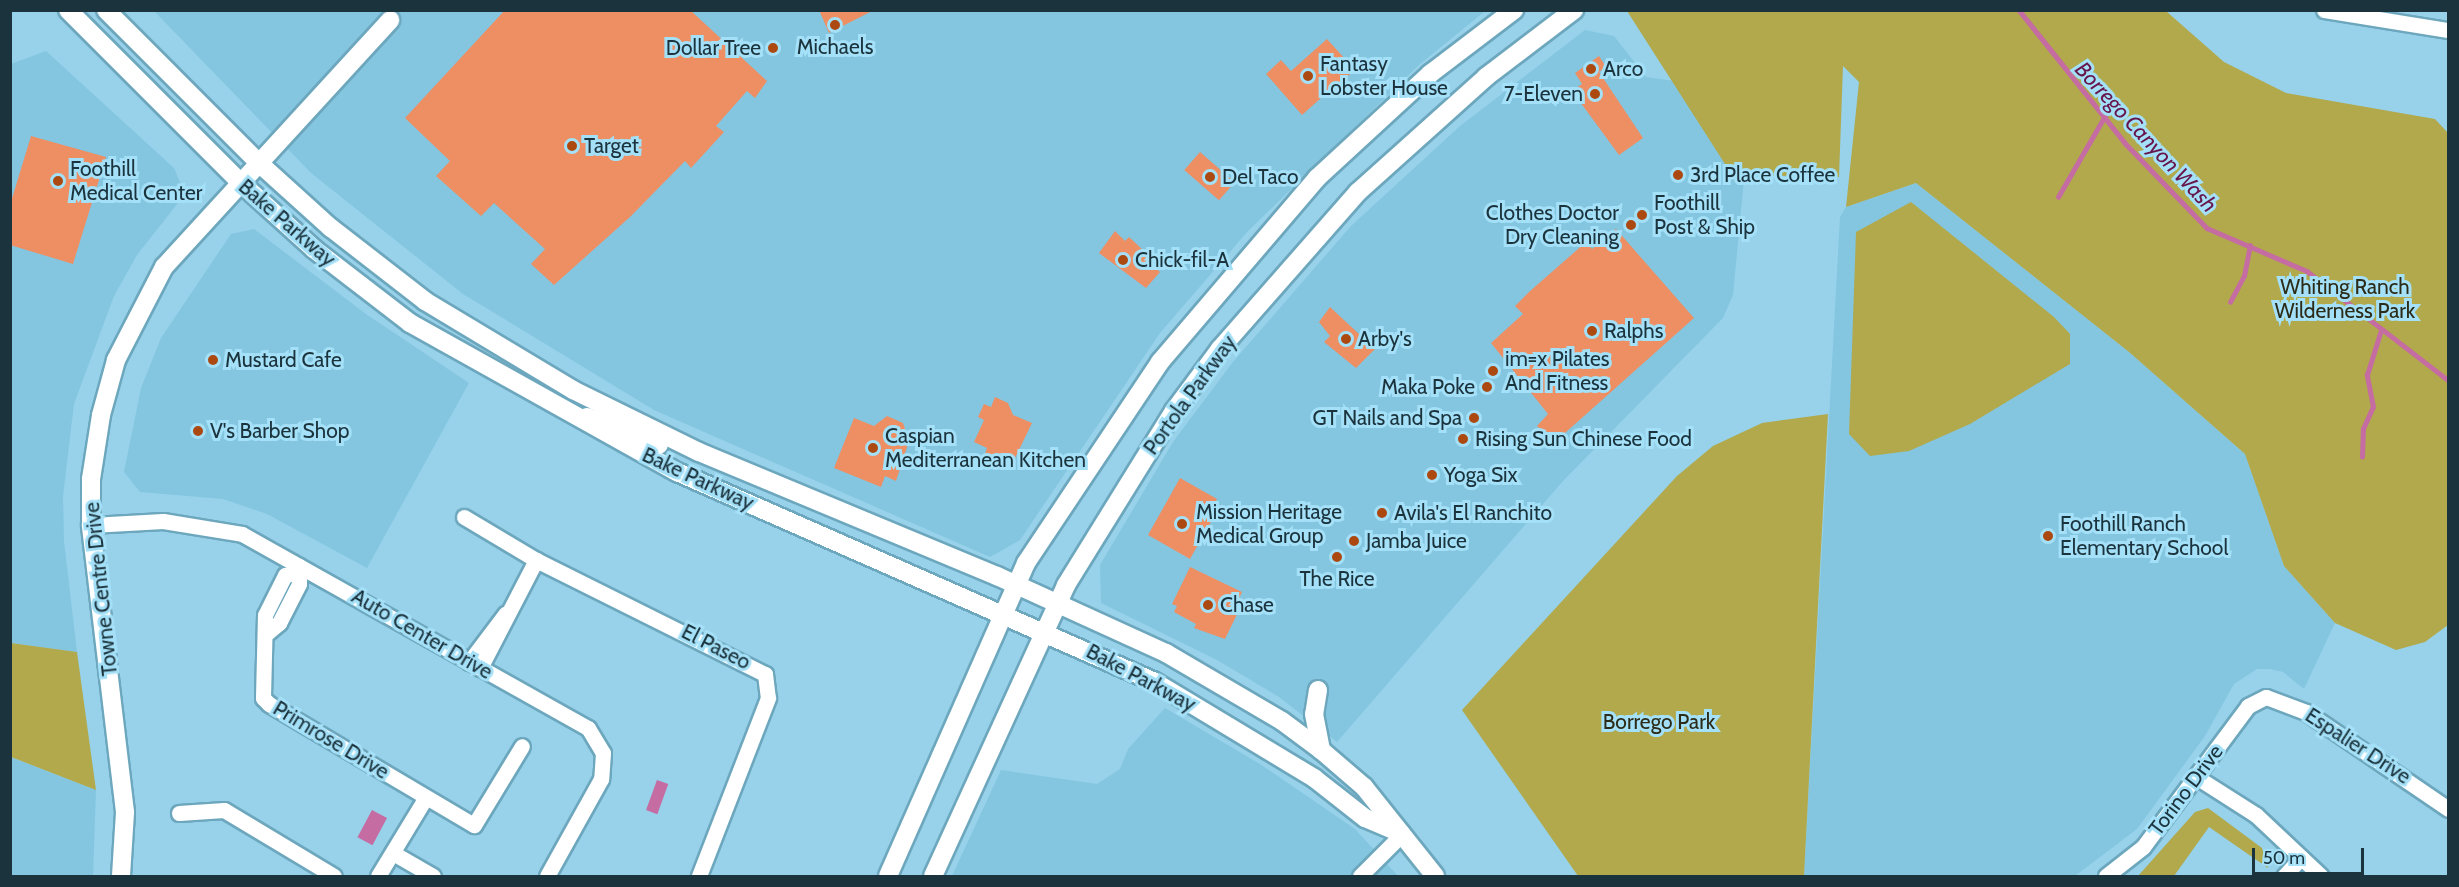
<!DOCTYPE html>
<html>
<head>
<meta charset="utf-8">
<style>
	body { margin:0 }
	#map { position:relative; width:2459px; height:887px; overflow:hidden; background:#97d2ea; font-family:Cabin,sans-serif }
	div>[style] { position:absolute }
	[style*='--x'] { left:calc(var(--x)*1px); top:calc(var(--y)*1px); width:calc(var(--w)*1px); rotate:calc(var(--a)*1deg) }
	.built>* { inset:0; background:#84c6e0 }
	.green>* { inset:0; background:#b1a94c }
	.water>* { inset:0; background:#c56ca2; transform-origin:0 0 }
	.stream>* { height:4.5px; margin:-2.25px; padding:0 2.25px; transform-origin:2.25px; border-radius:2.25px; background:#c56ca2 }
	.building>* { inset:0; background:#ed8e63; transform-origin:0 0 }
	.roads { filter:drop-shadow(2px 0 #6da7bd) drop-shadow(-2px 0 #6da7bd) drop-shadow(0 2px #6da7bd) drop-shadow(0 -2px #6da7bd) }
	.minor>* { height:15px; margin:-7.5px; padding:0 7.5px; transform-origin:7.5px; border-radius:7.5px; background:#fff }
	.major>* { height:18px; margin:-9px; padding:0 9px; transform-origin:9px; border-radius:9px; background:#fff }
	.dots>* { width:16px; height:16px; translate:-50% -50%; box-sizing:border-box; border:3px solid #a4e0f7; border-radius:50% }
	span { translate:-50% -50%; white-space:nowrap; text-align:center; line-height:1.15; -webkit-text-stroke:6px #a4e0f7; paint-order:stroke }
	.poi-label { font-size:21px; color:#1b333d }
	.right { translate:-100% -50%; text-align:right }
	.left { translate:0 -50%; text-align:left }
	.street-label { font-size:21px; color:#1b333d }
	.park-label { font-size:21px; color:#2c2b18 }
	.water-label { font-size:22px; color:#67164c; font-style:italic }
	.frame { position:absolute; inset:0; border:12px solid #1b333d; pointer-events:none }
	.scale { position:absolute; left:2252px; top:848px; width:112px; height:27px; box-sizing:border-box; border:3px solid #1b333d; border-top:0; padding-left:8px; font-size:18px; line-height:21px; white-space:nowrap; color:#1b333d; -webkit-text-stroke:4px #a4e0f7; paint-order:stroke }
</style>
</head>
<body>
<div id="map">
	<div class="built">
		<div style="clip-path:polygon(154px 11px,1485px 11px,1419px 65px,1248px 231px,1160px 333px,1020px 540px,990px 557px,654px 410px,463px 294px,311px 173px)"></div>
		<div style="clip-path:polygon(1585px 30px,1614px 36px,1646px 77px,1702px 85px,1746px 158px,1733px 295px,1723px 318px,1563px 481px,1337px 742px,1279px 697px,1217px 660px,1101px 603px,1100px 565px,1173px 442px,1232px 363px,1351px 226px,1460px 126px)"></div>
		<div style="clip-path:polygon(46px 51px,174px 168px,185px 194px,137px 255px,114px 296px,74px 404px,63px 496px,64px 541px,77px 652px,11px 643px,11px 64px)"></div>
		<div style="clip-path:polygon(1916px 183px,2129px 352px,2245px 454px,2284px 566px,2335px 623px,2304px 689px,2283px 672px,2270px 669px,2257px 669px,2234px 684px,2205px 736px,2137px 829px,2075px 876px,1804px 876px,1840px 217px,1846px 207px)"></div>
		<div style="clip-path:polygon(254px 229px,366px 314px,469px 383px,367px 568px,267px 514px,223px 499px,140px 492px,124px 472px,141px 388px,161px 338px,231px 234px)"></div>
		<div style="clip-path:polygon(1165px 708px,1260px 764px,1355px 829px,1398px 876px,952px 876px,1001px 770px,1097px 784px,1120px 769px,1128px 749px)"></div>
		<div style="clip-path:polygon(10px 757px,96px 790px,93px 876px,11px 876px)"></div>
	</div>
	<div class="green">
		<div style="clip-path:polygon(1627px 11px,2166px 11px,2224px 62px,2286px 93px,2435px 119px,2448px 133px,2448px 625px,2425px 642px,2396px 650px,2335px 623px,2284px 566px,2245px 454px,2129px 352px,1916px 183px,1846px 207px,1859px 82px,1843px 66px,1839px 177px,1732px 175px)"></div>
		<div style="clip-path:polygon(1911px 202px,2054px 317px,2070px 334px,2070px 364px,1970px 424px,1909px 451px,1870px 456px,1849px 434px,1856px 232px)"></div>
		<div style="clip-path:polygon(1828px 414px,1804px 876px,1578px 876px,1462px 710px,1677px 476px,1713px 446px,1762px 423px)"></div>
		<div style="clip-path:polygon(11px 643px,77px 652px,96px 790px,11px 757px)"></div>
		<div style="clip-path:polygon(2208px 808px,2262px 848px,2268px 868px,2209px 827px,2174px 876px,2138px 876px,2195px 812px)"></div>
	</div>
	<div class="water">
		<div style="left:657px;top:780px;width:12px;height:32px;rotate:20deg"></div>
		<div style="left:372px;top:810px;width:17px;height:31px;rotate:28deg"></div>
	</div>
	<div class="stream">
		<div style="--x:2019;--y:10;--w:170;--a:51.4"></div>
		<div style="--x:2125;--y:143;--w:118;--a:46"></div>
		<div style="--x:2207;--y:228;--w:109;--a:23.3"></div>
		<div style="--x:2307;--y:271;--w:178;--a:37.7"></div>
		<div style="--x:2058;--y:197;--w:94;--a:-59.9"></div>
		<div style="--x:2230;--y:302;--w:30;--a:-62"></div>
		<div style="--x:2244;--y:276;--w:31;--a:-79"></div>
		<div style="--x:2362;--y:457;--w:28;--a:-88"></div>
		<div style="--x:2363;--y:429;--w:24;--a:-66"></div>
		<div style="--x:2373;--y:407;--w:33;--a:-101"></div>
		<div style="--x:2367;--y:375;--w:47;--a:-72.7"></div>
	</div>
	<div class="building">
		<div style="clip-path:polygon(505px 10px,690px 10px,767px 81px,755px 98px,747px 91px,716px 126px,724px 132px,691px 168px,685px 161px,630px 217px,554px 285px,531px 264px,545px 249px,494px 203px,481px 216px,436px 176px,450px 161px,405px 118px)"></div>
		<div style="clip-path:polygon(819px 10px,874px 10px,829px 33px)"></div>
		<div style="clip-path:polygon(1327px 39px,1355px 70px,1343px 80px,1348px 86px,1337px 95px,1331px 89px,1302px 115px,1266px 74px,1281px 60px,1291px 71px)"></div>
		<div style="clip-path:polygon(1599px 56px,1606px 67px,1599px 72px,1643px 138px,1619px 155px,1572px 91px,1582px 84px,1575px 73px)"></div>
		<div style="clip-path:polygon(31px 136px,106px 157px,73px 264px,10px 245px,10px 205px)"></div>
		<div style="left:1200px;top:152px;width:46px;height:24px;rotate:41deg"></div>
		<div style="clip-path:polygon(1616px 229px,1694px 318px,1556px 441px,1537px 426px,1548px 414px,1491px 343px,1523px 314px,1515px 306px,1529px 292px,1586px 242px,1592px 249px)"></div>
		<div style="clip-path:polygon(1115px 231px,1125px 241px,1129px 237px,1158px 264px,1155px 267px,1160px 272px,1146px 288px,1099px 253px)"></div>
		<div style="clip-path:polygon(1330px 307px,1375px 349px,1356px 368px,1324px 342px,1330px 336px,1319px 322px)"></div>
		<div style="clip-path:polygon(995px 397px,1008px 403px,1013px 415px,1032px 423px,1014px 460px,1003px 459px,1001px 464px,984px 457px,987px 448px,974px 442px,984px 420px,978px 417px,984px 404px,991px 407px)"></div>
		<div style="clip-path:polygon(887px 416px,903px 423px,909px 441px,896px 481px,885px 476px,881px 487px,834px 468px,854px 418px,874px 426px)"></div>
		<div style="clip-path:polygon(1180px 478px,1217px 499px,1211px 511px,1216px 513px,1190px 559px,1148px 535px)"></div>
		<div style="clip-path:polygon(1190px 567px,1242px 592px,1239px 598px,1244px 600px,1225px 639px,1194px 628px,1196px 624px,1174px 612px,1177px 606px,1172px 604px)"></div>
	</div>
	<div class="roads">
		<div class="minor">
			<div style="--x:2324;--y:10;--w:126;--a:9.2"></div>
			<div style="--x:464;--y:517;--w:84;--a:30.8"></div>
			<div style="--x:536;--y:560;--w:256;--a:26.5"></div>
			<div style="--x:765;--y:674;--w:24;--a:83"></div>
			<div style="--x:768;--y:698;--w:191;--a:111.2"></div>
			<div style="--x:91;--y:525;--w:72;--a:-3.2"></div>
			<div style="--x:163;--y:521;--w:80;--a:9.3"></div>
			<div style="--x:242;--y:534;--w:397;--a:29.3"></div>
			<div style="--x:588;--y:728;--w:29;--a:59"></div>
			<div style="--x:603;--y:753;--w:26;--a:94"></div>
			<div style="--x:601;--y:779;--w:111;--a:119.1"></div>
			<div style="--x:296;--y:573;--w:11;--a:170"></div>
			<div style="--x:285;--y:575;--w:45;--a:116.6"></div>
			<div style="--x:265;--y:615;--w:83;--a:91.4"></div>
			<div style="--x:263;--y:698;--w:8;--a:45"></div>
			<div style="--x:269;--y:704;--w:238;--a:30.6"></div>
			<div style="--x:474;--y:825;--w:92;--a:-58.7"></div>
			<div style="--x:267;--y:633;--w:16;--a:-40"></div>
			<div style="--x:279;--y:623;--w:44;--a:-62.9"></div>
			<div style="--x:299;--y:584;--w:18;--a:-90"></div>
			<div style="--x:469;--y:662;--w:61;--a:-52.9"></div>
			<div style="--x:480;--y:668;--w:122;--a:-62.6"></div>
			<div style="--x:2198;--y:778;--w:69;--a:32.5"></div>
			<div style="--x:2256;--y:815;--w:89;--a:43.2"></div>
			<div style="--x:179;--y:813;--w:45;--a:-3.8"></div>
			<div style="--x:224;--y:810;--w:128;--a:31"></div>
			<div style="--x:393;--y:853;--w:46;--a:29.9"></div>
			<div style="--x:378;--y:876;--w:92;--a:-58.7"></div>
			<div style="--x:1360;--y:876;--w:59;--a:-45"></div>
			<div style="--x:2106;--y:876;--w:47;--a:-38.1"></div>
			<div style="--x:2143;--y:847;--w:176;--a:-53.3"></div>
			<div style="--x:2248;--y:706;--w:20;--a:-27"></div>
			<div style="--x:2266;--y:697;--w:43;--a:20.6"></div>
			<div style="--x:2306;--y:712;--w:172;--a:34.3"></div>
			<div style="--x:2284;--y:876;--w:25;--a:-47"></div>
		</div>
		<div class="major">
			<div style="--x:68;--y:10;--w:245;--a:45"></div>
			<div style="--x:241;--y:183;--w:98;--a:42.1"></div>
			<div style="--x:314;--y:249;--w:121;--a:37.6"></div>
			<div style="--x:410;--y:323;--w:306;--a:29.2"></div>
			<div style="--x:677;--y:472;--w:522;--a:23.72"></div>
			<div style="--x:1155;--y:682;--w:186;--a:31.1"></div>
			<div style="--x:1314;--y:778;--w:65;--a:38.1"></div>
			<div style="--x:1365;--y:818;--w:39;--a:23"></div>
			<div style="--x:106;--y:10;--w:216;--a:45"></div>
			<div style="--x:259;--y:163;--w:97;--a:42.1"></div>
			<div style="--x:331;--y:228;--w:119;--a:37.8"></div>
			<div style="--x:425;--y:301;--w:173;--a:31"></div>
			<div style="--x:573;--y:390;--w:140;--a:26.2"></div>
			<div style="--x:699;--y:452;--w:323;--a:22.6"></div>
			<div style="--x:997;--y:576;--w:186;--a:24.5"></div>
			<div style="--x:1166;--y:653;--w:134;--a:30.4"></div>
			<div style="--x:1282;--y:721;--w:49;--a:36.6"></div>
			<div style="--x:1321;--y:750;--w:57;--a:40.7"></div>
			<div style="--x:1364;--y:787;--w:114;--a:51.4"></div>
			<div style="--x:587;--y:417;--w:77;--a:21.3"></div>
			<div style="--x:1318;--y:690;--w:24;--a:99"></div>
			<div style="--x:1314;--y:714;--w:37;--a:79"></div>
			<div style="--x:121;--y:876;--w:64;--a:-86.4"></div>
			<div style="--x:125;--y:812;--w:289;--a:-96.8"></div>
			<div style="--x:91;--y:525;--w:46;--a:-90"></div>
			<div style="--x:91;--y:479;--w:65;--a:-81.1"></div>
			<div style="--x:101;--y:415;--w:57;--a:-74.7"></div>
			<div style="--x:116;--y:360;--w:105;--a:-62.7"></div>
			<div style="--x:164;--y:267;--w:335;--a:-47.5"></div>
			<div style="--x:888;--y:876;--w:342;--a:-66.2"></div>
			<div style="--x:1026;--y:563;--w:242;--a:-56.3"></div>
			<div style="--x:1160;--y:362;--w:242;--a:-49.5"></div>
			<div style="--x:1317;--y:178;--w:154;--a:-42.6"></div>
			<div style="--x:1430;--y:74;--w:106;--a:-37.3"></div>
			<div style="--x:933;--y:876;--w:320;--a:-65.4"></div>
			<div style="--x:1066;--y:585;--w:205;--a:-58.2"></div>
			<div style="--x:1174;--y:411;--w:77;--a:-53.4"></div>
			<div style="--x:1220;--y:349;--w:209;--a:-48.7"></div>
			<div style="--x:1358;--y:192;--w:172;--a:-41.9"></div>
			<div style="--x:1486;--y:77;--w:111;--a:-37.3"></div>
		</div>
	</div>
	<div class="dots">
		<div style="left:835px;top:25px;background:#ac4911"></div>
		<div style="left:773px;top:48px;background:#ac4911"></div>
		<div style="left:1591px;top:69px;background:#ac4911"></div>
		<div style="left:1308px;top:76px;background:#ac4911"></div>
		<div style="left:1595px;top:94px;background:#ac4911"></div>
		<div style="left:572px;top:146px;background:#ac4911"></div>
		<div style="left:1678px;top:175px;background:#ac4911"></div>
		<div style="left:1210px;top:177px;background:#ac4911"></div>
		<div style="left:58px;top:181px;background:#ac4911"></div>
		<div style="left:1642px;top:215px;background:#ac4911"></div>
		<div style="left:1631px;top:225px;background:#ac4911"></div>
		<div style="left:1123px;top:260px;background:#ac4911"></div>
		<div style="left:1592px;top:331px;background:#ac4911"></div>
		<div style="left:1346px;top:339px;background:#ac4911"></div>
		<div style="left:213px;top:360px;background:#ac4911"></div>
		<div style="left:1493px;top:371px;background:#ac4911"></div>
		<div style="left:1487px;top:387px;background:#ac4911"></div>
		<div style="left:1474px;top:418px;background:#ac4911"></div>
		<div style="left:198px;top:431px;background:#ac4911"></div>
		<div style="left:1463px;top:439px;background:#ac4911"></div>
		<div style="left:873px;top:448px;background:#ac4911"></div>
		<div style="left:1432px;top:475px;background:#ac4911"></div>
		<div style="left:1382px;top:513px;background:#ac4911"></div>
		<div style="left:1182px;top:524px;background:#ac4911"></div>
		<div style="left:2048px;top:536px;background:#ac4911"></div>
		<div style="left:1354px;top:541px;background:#ac4911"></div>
		<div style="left:1337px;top:557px;background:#ac4911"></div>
		<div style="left:1208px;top:605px;background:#ac4911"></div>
	</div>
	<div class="poi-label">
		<span style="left:835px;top:47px">Michaels</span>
		<span class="right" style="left:761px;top:48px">Dollar Tree</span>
		<span class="left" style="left:1320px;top:76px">Fantasy<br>Lobster House</span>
		<span class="left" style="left:1603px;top:69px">Arco</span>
		<span class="right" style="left:1583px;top:94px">7-Eleven</span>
		<span class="left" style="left:584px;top:146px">Target</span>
		<span class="left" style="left:70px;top:181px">Foothill<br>Medical Center</span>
		<span class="left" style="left:1690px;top:175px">3rd Place Coffee</span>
		<span class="left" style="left:1222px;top:177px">Del Taco</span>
		<span class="left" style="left:1654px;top:215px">Foothill<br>Post &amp; Ship</span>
		<span class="right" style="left:1619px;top:225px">Clothes Doctor<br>Dry Cleaning</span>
		<span class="left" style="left:1135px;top:260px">Chick-fil-A</span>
		<span class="left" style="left:1604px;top:331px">Ralphs</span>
		<span class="left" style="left:1358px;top:339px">Arby's</span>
		<span class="left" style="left:1505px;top:371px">im=x Pilates<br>And Fitness</span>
		<span class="left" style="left:225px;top:360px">Mustard Cafe</span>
		<span class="right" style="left:1475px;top:387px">Maka Poke</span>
		<span class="right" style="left:1462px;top:418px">GT Nails and Spa</span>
		<span class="left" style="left:210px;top:431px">V's Barber Shop</span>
		<span class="left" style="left:885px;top:448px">Caspian<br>Mediterranean Kitchen</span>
		<span class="left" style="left:1475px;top:439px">Rising Sun Chinese Food</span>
		<span class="left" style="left:1444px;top:475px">Yoga Six</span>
		<span class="left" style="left:1196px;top:524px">Mission Heritage<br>Medical Group</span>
		<span class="left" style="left:1394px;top:513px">Avila's El Ranchito</span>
		<span class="left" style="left:2060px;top:536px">Foothill Ranch<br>Elementary School</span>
		<span class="left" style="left:1366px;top:541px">Jamba Juice</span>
		<span style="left:1337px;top:579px">The Rice</span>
		<span class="left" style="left:1220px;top:605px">Chase</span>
	</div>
	<div class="street-label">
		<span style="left:287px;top:223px;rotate:41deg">Bake Parkway</span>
		<span style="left:1190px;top:395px;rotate:-54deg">Portola Parkway</span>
		<span style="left:698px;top:479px;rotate:25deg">Bake Parkway</span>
		<span style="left:101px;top:589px;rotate:-96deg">Towne Centre Drive</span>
		<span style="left:422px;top:634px;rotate:30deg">Auto Center Drive</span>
		<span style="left:716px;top:647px;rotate:27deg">El Paseo</span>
		<span style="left:1141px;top:678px;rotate:28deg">Bake Parkway</span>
		<span style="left:331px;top:740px;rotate:31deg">Primrose Drive</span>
		<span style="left:2358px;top:746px;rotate:33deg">Espalier Drive</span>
		<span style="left:2186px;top:790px;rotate:-53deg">Torino Drive</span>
	</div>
	<div class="park-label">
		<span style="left:2345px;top:299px">Whiting Ranch<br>Wilderness Park</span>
		<span style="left:1659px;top:722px">Borrego Park</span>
	</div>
	<div class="water-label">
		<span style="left:2146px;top:137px;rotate:47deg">Borrego Canyon Wash</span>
	</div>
	<div class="frame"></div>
	<div class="scale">50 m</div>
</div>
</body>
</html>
